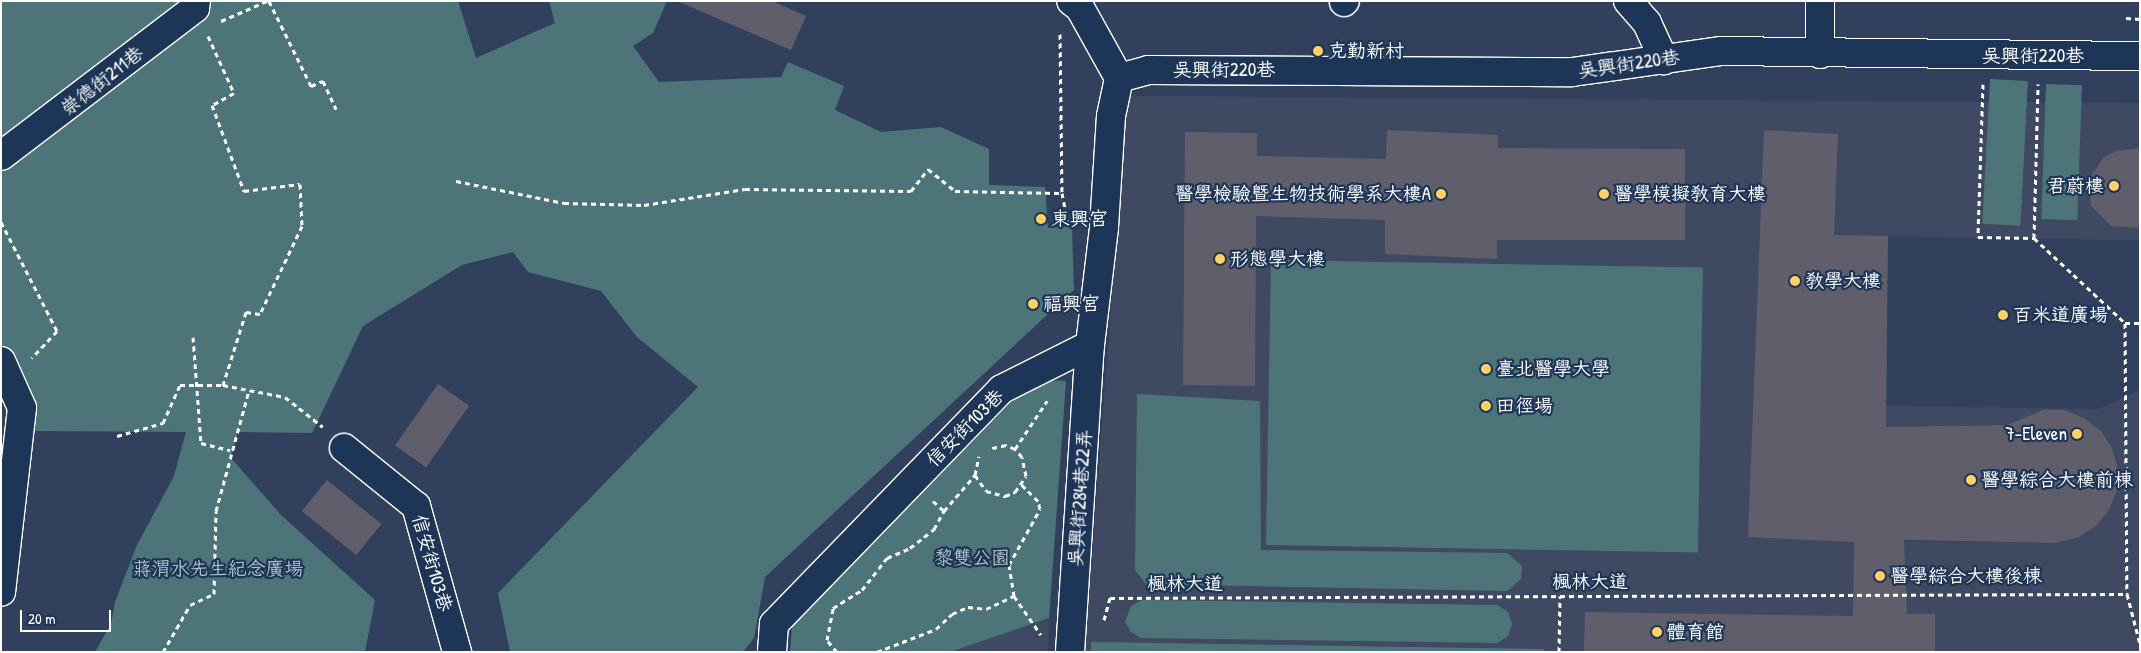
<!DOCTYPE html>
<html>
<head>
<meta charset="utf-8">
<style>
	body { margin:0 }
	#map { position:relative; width:2141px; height:653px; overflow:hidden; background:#31415d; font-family:"Patrick Hand","LXGW WenKai TC",sans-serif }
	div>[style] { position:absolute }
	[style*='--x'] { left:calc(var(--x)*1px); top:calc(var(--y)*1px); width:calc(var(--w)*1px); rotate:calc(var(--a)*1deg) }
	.built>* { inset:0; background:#3f4a62 }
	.green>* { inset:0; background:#4d7579; transform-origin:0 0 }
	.building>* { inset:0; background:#615e6c; transform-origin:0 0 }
	.path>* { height:3px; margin-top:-1.5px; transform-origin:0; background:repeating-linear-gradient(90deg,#fff 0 5px,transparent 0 9px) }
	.roads { filter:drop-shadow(1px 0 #fff) drop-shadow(-1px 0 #fff) drop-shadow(0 1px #fff) drop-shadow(0 -1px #fff) }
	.minor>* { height:28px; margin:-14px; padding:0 14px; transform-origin:14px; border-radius:14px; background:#1d3557 }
	.dots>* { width:14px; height:14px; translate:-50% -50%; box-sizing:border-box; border:2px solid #1d3557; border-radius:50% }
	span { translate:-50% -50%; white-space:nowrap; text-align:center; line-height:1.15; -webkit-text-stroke:4.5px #1d3557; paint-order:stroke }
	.poi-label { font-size:19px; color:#fff }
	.left { translate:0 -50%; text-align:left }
	.right { translate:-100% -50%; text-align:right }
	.street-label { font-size:19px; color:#fff }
	.park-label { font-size:19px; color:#afc1c3 }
	.frame { position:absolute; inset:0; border:2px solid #fff; pointer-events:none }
	.scale { position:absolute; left:20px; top:610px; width:91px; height:22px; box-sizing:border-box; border:2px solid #fff; border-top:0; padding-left:6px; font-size:15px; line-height:18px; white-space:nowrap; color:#fff; -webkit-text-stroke:4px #1d3557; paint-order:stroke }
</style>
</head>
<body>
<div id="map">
	<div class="built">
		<div style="clip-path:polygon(evenodd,1127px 96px,2140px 103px,2140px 240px,1866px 236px,1886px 406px,2099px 409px,2140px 390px,2140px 652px,1085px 652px,1127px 96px,2043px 410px,2064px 410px,2084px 418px,2101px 431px,2112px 449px,2118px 469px,2117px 490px,2109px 510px,2096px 526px,2077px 538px,2054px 543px,1823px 540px,1827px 428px,2007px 425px,2043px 410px)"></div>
		<div style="clip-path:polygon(1049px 618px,1048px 652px,950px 652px)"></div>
	</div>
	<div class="green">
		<div style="clip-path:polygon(1px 1px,458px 1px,476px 58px,555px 23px,549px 1px,667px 1px,653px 33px,633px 46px,659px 82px,781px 77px,788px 62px,844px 86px,835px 110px,881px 132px,941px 127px,989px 149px,989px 185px,1045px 187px,1048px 228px,1072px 226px,1074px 290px,765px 577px,754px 638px,743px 652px,510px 652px,498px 593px,698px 387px,637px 337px,601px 291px,528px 272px,513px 252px,462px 265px,363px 326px,312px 433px,238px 432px,231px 458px,281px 515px,375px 600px,365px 652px,95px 652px,111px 624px,115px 602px,137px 545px,174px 476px,186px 432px,36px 431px,1px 365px)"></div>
		<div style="left:1990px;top:79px;width:38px;height:145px;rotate:3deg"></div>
		<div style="left:2046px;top:84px;width:36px;height:135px;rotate:2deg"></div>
		<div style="left:1271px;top:260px;width:432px;height:285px;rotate:1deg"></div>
		<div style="clip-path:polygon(1043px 380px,1066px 381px,1049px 618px,950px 652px,790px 652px,792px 627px,1025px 388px)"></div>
		<div style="clip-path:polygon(1137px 394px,1260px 401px,1261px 550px,1507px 553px,1522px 566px,1521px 579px,1507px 591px,1146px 584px,1135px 570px)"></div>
		<div style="clip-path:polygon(1142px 600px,1497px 605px,1508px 612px,1512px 624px,1508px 636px,1497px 643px,1141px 638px,1131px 632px,1125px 622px,1131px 606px)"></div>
		<div style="clip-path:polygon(1091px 642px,1544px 649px,1544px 652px,1091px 652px)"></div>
	</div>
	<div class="building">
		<div style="clip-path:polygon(677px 1px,772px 1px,806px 16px,791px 50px)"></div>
		<div style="clip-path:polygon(1387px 130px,1498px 135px,1498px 148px,1685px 149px,1685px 240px,1497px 240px,1497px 259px,1385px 254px,1385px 220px,1256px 216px,1255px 386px,1183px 385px,1185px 132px,1257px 133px,1257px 156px,1386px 159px)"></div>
		<div style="clip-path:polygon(1764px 130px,1838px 134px,1834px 235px,1888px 236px,1886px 427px,2007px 425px,2043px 410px,2064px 410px,2084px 418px,2101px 431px,2112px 448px,2118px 469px,2117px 490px,2109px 510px,2096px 526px,2077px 538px,2054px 543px,1904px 540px,1907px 614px,1935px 614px,1935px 652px,1584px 652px,1585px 612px,1853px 616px,1854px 542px,1748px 537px)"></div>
		<div style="clip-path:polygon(2140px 148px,2140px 228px,2111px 226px,2091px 206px,2089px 179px,2104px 157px,2116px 151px)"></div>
		<div style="left:438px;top:384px;width:38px;height:75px;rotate:35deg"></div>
		<div style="left:327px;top:480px;width:70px;height:40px;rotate:39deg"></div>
	</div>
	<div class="path">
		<div style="--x:269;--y:1;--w:95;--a:63.7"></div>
		<div style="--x:311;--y:86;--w:13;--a:-23"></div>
		<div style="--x:323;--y:81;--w:31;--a:65"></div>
		<div style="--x:2126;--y:18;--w:14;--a:4"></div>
		<div style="--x:221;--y:21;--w:50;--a:-23.5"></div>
		<div style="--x:1060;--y:34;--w:159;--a:89.3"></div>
		<div style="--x:1062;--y:193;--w:32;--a:79"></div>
		<div style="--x:1068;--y:224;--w:6;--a:9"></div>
		<div style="--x:208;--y:36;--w:63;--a:65.5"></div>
		<div style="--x:234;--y:93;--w:25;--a:151"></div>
		<div style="--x:212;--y:105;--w:92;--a:69.6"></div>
		<div style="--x:244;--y:191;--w:56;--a:-7.1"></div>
		<div style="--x:300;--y:184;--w:42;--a:87.3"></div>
		<div style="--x:302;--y:226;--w:98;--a:115.5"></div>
		<div style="--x:260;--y:314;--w:14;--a:-172"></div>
		<div style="--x:246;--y:312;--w:77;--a:107.5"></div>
		<div style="--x:1983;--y:84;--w:153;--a:91.9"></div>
		<div style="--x:1978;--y:237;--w:56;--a:1"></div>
		<div style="--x:2034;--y:238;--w:125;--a:43"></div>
		<div style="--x:2125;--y:323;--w:271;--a:89.6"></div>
		<div style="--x:2127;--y:594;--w:52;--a:75.4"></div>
		<div style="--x:456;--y:181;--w:110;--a:11.5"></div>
		<div style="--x:564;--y:203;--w:80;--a:1.4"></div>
		<div style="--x:644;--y:205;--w:102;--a:-9"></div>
		<div style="--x:745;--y:189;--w:166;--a:0.7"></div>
		<div style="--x:911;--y:191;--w:28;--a:-52"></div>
		<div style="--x:928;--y:169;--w:35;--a:39"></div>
		<div style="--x:955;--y:191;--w:107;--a:1.1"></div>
		<div style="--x:1;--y:222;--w:123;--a:62.8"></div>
		<div style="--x:57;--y:331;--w:37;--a:133"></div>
		<div style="--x:2034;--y:238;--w:154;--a:-88.5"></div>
		<div style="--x:2125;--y:323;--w:15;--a:0"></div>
		<div style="--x:193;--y:337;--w:106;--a:85.7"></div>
		<div style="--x:201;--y:443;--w:30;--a:14"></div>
		<div style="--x:117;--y:436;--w:48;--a:-15.8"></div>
		<div style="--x:163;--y:423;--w:42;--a:-65.9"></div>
		<div style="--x:180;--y:385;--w:43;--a:0"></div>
		<div style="--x:223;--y:385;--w:63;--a:11"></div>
		<div style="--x:285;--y:397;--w:48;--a:38.3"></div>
		<div style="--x:1015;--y:449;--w:58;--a:-56.3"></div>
		<div style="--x:975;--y:475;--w:19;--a:55"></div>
		<div style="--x:986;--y:491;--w:20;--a:15"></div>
		<div style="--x:1005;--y:496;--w:11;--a:-22"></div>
		<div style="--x:1015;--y:492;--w:19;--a:-55"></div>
		<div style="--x:1026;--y:476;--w:19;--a:-102"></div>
		<div style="--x:1022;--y:457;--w:11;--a:-131"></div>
		<div style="--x:1015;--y:449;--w:10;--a:-156"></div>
		<div style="--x:1006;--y:445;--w:18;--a:167"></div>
		<div style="--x:933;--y:501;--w:15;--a:42"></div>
		<div style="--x:1014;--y:596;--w:47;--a:55.3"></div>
		<div style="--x:1104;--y:620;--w:23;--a:-75"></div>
		<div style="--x:1110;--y:598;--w:1017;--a:-0.23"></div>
		<div style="--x:163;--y:652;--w:54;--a:-60.1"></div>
		<div style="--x:190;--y:605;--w:26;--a:-25"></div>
		<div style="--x:214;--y:594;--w:83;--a:-88.6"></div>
		<div style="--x:216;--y:511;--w:125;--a:-74.7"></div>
		<div style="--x:837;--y:652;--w:16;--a:-130"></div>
		<div style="--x:827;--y:640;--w:33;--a:-79"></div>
		<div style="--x:833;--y:608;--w:34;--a:-32"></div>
		<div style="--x:862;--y:590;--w:41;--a:-52"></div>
		<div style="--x:887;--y:558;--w:25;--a:-23"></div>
		<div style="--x:910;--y:548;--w:31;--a:-38"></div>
		<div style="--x:934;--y:529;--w:21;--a:-61"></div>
		<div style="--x:944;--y:511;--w:48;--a:-49.3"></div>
		<div style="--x:975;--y:475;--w:19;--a:-78"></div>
		<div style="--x:877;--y:652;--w:63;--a:-21.3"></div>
		<div style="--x:936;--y:629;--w:22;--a:-43"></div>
		<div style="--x:952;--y:614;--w:17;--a:-24"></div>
		<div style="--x:968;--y:607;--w:18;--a:6"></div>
		<div style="--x:986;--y:609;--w:31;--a:-25"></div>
		<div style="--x:1014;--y:596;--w:31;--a:-99"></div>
		<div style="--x:1009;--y:565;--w:64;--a:-61"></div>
		<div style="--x:1040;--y:509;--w:8;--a:-104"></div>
		<div style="--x:1038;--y:501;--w:23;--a:-135"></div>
		<div style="--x:1559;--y:652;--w:56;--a:-89"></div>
	</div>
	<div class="roads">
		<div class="minor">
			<div style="--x:1628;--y:1;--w:29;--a:49"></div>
			<div style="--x:1647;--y:23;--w:41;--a:65.3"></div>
			<div style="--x:1820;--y:1;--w:53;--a:90"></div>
			<div style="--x:1344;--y:2;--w:1;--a:-45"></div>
			<div style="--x:1119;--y:78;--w:30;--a:-15"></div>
			<div style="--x:1148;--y:70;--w:424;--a:0.3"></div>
			<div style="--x:1572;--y:72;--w:151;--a:-8"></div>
			<div style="--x:1722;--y:51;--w:418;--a:0.7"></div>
			<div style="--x:1;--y:156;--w:244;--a:-37.3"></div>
			<div style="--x:195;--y:8;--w:7;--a:-82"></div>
			<div style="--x:1;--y:361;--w:51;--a:65.9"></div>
			<div style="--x:22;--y:408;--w:185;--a:96.5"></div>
			<div style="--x:344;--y:448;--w:92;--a:38.9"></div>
			<div style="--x:416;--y:506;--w:152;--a:74.3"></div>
			<div style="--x:772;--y:652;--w:28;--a:-86"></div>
			<div style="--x:774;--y:624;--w:327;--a:-45.9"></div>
			<div style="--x:1002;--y:389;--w:98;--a:-26.6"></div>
			<div style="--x:1070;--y:652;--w:308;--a:-86.3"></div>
			<div style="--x:1090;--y:345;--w:119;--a:-83.2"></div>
			<div style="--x:1104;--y:227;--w:111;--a:-86.4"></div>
			<div style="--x:1111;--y:116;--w:39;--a:-78"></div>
			<div style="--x:1119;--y:78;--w:80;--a:-119.1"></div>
			<div style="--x:1080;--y:8;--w:11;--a:-142"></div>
		</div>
	</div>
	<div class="dots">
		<div style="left:1318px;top:51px;background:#ffd166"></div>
		<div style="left:2114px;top:186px;background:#ffd166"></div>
		<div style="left:1441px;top:194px;background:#ffd166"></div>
		<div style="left:1604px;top:194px;background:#ffd166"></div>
		<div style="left:1041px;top:219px;background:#ffd166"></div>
		<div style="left:1220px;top:259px;background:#ffd166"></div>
		<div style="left:1795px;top:281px;background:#ffd166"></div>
		<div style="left:1033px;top:304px;background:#ffd166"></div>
		<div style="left:2003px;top:315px;background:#ffd166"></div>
		<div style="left:1486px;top:369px;background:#ffd166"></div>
		<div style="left:1486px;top:406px;background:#ffd166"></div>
		<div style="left:2077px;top:434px;background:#ffd166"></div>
		<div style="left:1971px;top:480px;background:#ffd166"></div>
		<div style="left:1880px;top:576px;background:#ffd166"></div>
		<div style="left:1657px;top:632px;background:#ffd166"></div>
	</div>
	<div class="poi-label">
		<span class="left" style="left:1328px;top:51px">克勤新村</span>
		<span class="right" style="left:2104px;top:186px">君蔚樓</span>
		<span class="right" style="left:1431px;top:194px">醫學檢驗暨生物技術學系大樓A</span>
		<span class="left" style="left:1614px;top:194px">醫學模擬教育大樓</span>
		<span class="left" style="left:1051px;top:219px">東興宮</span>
		<span class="left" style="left:1230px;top:259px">形態學大樓</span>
		<span class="left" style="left:1805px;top:281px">教學大樓</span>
		<span class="left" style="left:1043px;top:304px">福興宮</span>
		<span class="left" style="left:2013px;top:315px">百米道廣場</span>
		<span class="left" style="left:1496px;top:369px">臺北醫學大學</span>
		<span class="left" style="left:1496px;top:406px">田徑場</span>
		<span class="right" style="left:2067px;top:434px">7-Eleven</span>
		<span class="left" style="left:1981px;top:480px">醫學綜合大樓前棟</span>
		<span class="left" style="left:1890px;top:576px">醫學綜合大樓後棟</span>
		<span class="left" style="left:1667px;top:632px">體育館</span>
	</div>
	<div class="street-label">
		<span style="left:2033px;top:56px">吳興街220巷</span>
		<span style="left:1629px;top:64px;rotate:-8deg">吳興街220巷</span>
		<span style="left:1224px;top:70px">吳興街220巷</span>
		<span style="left:102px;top:81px;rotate:-38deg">崇德街211巷</span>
		<span style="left:965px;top:428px;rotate:-45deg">信安街103巷</span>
		<span style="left:1080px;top:498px;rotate:-86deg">吳興街284巷22弄</span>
		<span style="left:432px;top:563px;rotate:74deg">信安街103巷</span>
		<span style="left:1590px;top:582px">楓林大道</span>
		<span style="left:1185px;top:584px">楓林大道</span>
	</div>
	<div class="park-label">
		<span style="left:972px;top:558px">黎雙公園</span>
		<span style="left:218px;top:569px">蔣渭水先生紀念廣場</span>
	</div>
	<div class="frame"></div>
	<div class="scale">20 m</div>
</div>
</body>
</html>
